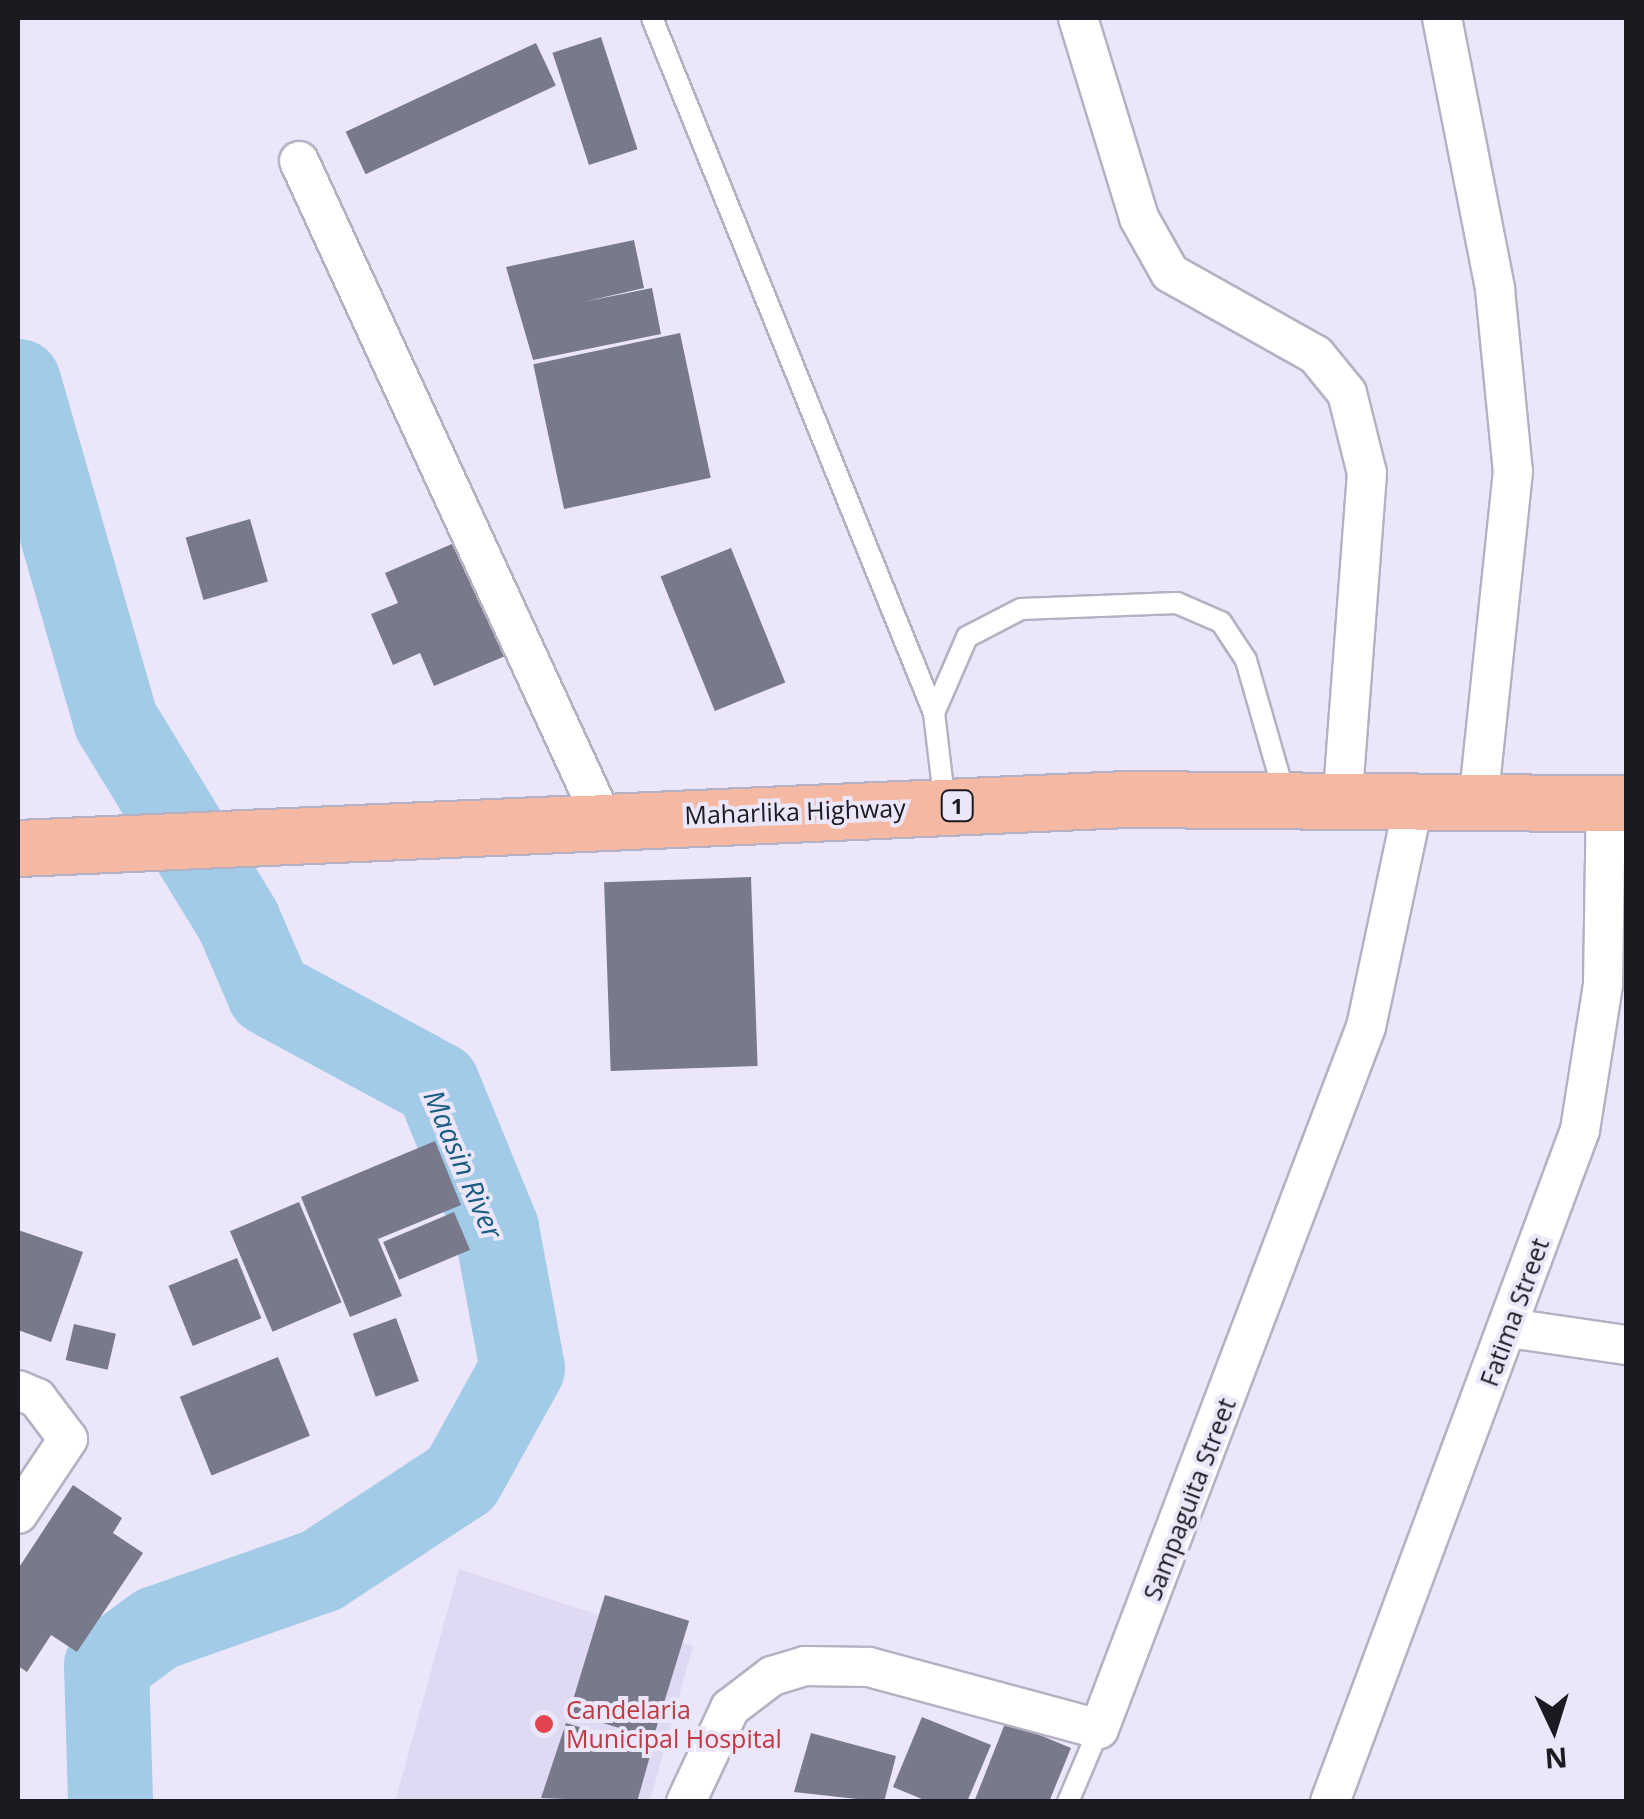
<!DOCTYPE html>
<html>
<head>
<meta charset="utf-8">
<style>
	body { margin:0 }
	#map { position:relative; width:1644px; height:1819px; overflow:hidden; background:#ece6fa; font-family:"Open Sans",sans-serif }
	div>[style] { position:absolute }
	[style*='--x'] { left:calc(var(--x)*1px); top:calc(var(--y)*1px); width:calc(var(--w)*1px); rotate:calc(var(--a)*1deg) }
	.built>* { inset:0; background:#e0d9f3 }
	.river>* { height:85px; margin:-42.5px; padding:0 42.5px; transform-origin:42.5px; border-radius:42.5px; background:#a2cbe8 }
	.building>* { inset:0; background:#787a8b; transform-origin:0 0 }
	.roads { filter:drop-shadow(2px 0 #b5b1c3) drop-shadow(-2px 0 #b5b1c3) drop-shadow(0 2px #b5b1c3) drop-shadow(0 -2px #b5b1c3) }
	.service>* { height:20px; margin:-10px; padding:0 10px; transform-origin:10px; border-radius:10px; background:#fff }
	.minor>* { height:38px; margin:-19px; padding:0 19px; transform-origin:19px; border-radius:19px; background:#fff }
	.primary>* { height:55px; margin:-27.5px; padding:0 27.5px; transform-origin:27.5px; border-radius:27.5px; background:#f5b8a3 }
	.dots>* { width:28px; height:28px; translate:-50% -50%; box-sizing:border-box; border:5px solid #ece6fa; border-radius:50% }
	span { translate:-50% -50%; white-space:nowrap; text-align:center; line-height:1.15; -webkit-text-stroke:8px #ece6fa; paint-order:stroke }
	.shield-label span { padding:2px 8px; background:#ece6fa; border:2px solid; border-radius:8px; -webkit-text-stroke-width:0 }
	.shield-label { font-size:22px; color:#1c1a21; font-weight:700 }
	.street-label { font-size:25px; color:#1c1a21 }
	.health-label { font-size:25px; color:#be3a42 }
	.left { translate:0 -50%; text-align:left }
	.water-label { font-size:28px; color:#185c82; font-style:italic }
	.frame { position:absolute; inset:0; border:20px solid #1c1a21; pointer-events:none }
	.north { position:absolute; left:1504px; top:1679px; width:100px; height:100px; -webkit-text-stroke:8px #ece6fa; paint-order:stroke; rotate:176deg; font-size:28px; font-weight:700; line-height:40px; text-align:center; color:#1c1a21 }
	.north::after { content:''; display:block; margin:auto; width:35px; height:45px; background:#1c1a21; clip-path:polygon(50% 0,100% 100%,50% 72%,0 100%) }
</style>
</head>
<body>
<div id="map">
	<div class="built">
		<div style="clip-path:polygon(459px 1569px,693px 1646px,650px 1801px,395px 1802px)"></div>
	</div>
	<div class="river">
		<div style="--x:18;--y:381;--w:353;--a:74"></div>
		<div style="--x:115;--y:720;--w:236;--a:58.5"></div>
		<div style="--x:238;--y:921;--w:78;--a:66.7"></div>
		<div style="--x:269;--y:993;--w:191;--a:28.4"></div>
		<div style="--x:437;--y:1084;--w:156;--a:67.7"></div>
		<div style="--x:496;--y:1228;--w:142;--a:79.5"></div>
		<div style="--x:522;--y:1368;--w:126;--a:119"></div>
		<div style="--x:461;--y:1478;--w:168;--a:146.7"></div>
		<div style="--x:321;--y:1570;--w:175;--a:160.6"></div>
		<div style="--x:156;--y:1628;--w:62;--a:143.5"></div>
		<div style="--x:106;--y:1665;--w:137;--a:88.3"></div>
	</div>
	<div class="building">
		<div style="left:601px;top:37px;width:118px;height:51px;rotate:72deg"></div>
		<div style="left:536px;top:43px;width:47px;height:210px;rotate:65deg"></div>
		<div style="clip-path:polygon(634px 240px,644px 288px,583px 302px,652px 288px,661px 334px,533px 360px,506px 267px)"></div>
		<div style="left:680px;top:333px;width:148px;height:150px;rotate:78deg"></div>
		<div style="left:250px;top:519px;width:65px;height:67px;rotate:74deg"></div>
		<div style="clip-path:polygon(461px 540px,510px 654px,434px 686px,420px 653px,393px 665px,371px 614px,398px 603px,385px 573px)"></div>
		<div style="left:731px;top:548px;width:145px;height:76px;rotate:68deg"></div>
		<div style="left:751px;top:877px;width:189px;height:147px;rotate:88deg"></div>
		<div style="clip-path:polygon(435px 1141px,461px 1205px,378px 1239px,402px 1296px,350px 1317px,301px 1197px)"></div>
		<div style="left:299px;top:1202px;width:109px;height:75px;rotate:67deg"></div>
		<div style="left:454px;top:1212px;width:41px;height:77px;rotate:67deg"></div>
		<div style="clip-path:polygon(18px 1230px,83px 1252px,51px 1342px,18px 1330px)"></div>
		<div style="left:237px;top:1258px;width:65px;height:74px;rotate:68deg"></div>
		<div style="left:396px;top:1318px;width:67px;height:46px;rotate:70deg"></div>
		<div style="left:74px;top:1324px;width:43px;height:37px;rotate:13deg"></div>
		<div style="left:278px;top:1357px;width:85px;height:106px;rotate:68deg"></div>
		<div style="clip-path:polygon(73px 1485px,122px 1518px,113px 1533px,143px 1553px,77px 1652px,51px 1635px,27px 1672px,18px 1666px,18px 1569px)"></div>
		<div style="left:605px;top:1595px;width:88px;height:123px;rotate:17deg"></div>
		<div style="clip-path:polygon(922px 1717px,991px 1745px,967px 1802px,929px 1802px,893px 1787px)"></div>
		<div style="clip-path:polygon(1006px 1721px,1071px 1748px,1049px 1802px,974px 1802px)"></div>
		<div style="clip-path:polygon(566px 1723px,652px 1749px,637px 1802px,541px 1798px)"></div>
		<div style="clip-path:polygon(811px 1733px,896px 1756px,884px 1802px,794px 1792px)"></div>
	</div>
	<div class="roads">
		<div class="service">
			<div style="--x:652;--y:18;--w:750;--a:67.91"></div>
			<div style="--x:934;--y:713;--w:93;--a:83.2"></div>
			<div style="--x:934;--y:713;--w:83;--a:-66.5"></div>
			<div style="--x:967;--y:637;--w:61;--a:-27.4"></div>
			<div style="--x:1021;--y:609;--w:156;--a:-2.2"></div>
			<div style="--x:1177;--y:603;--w:48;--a:23.4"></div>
			<div style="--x:1221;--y:622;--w:45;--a:56.7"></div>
			<div style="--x:1246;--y:660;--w:141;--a:74"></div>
			<div style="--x:1068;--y:1802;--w:79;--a:-67"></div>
		</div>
		<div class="minor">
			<div style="--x:1078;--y:18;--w:209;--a:73"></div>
			<div style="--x:1139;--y:218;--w:63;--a:60.6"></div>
			<div style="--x:1170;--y:273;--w:167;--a:29.3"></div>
			<div style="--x:1316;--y:355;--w:49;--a:50.8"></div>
			<div style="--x:1347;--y:393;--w:82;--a:76"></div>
			<div style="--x:1367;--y:473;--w:323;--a:94.3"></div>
			<div style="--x:1442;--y:18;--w:276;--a:78.9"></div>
			<div style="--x:1495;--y:289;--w:183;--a:84.4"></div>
			<div style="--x:1513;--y:471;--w:327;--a:96"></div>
			<div style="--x:299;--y:161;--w:724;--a:65.24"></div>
			<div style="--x:1509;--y:1328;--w:118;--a:8.3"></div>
			<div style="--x:18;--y:1390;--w:21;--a:23"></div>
			<div style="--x:37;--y:1398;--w:51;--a:52.9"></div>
			<div style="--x:68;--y:1439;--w:90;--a:123.7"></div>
			<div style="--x:686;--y:1802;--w:104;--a:-64.9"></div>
			<div style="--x:730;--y:1708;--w:53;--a:-37.3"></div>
			<div style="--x:772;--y:1676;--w:34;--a:-17"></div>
			<div style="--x:805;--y:1666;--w:64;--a:0.9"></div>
			<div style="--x:869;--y:1667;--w:238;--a:15.1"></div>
			<div style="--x:1099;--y:1729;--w:751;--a:-69.18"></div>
			<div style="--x:1366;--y:1027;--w:236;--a:-78"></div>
			<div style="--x:1330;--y:1802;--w:717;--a:-69.59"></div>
			<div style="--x:1580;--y:1130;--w:148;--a:-81"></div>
			<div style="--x:1603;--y:984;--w:182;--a:-89.1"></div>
		</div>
		<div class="primary">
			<div style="--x:18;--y:848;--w:1111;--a:-2.53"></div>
			<div style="--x:1128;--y:799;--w:498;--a:0.5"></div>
		</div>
	</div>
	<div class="dots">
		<div style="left:544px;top:1724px;background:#e0444e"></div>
	</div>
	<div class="shield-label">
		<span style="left:957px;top:806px">1</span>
	</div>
	<div class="street-label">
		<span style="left:795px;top:811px;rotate:-2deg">Maharlika Highway</span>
		<span style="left:1514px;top:1312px;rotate:-70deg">Fatima Street</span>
		<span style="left:1189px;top:1499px;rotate:-69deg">Sampaguita Street</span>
	</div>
	<div class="health-label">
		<span class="left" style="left:566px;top:1724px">Candelaria<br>Municipal Hospital</span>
	</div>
	<div class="water-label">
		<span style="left:464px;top:1164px;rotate:67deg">Maasin River</span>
	</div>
	<div class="frame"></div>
	<div class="north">N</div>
</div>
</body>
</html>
